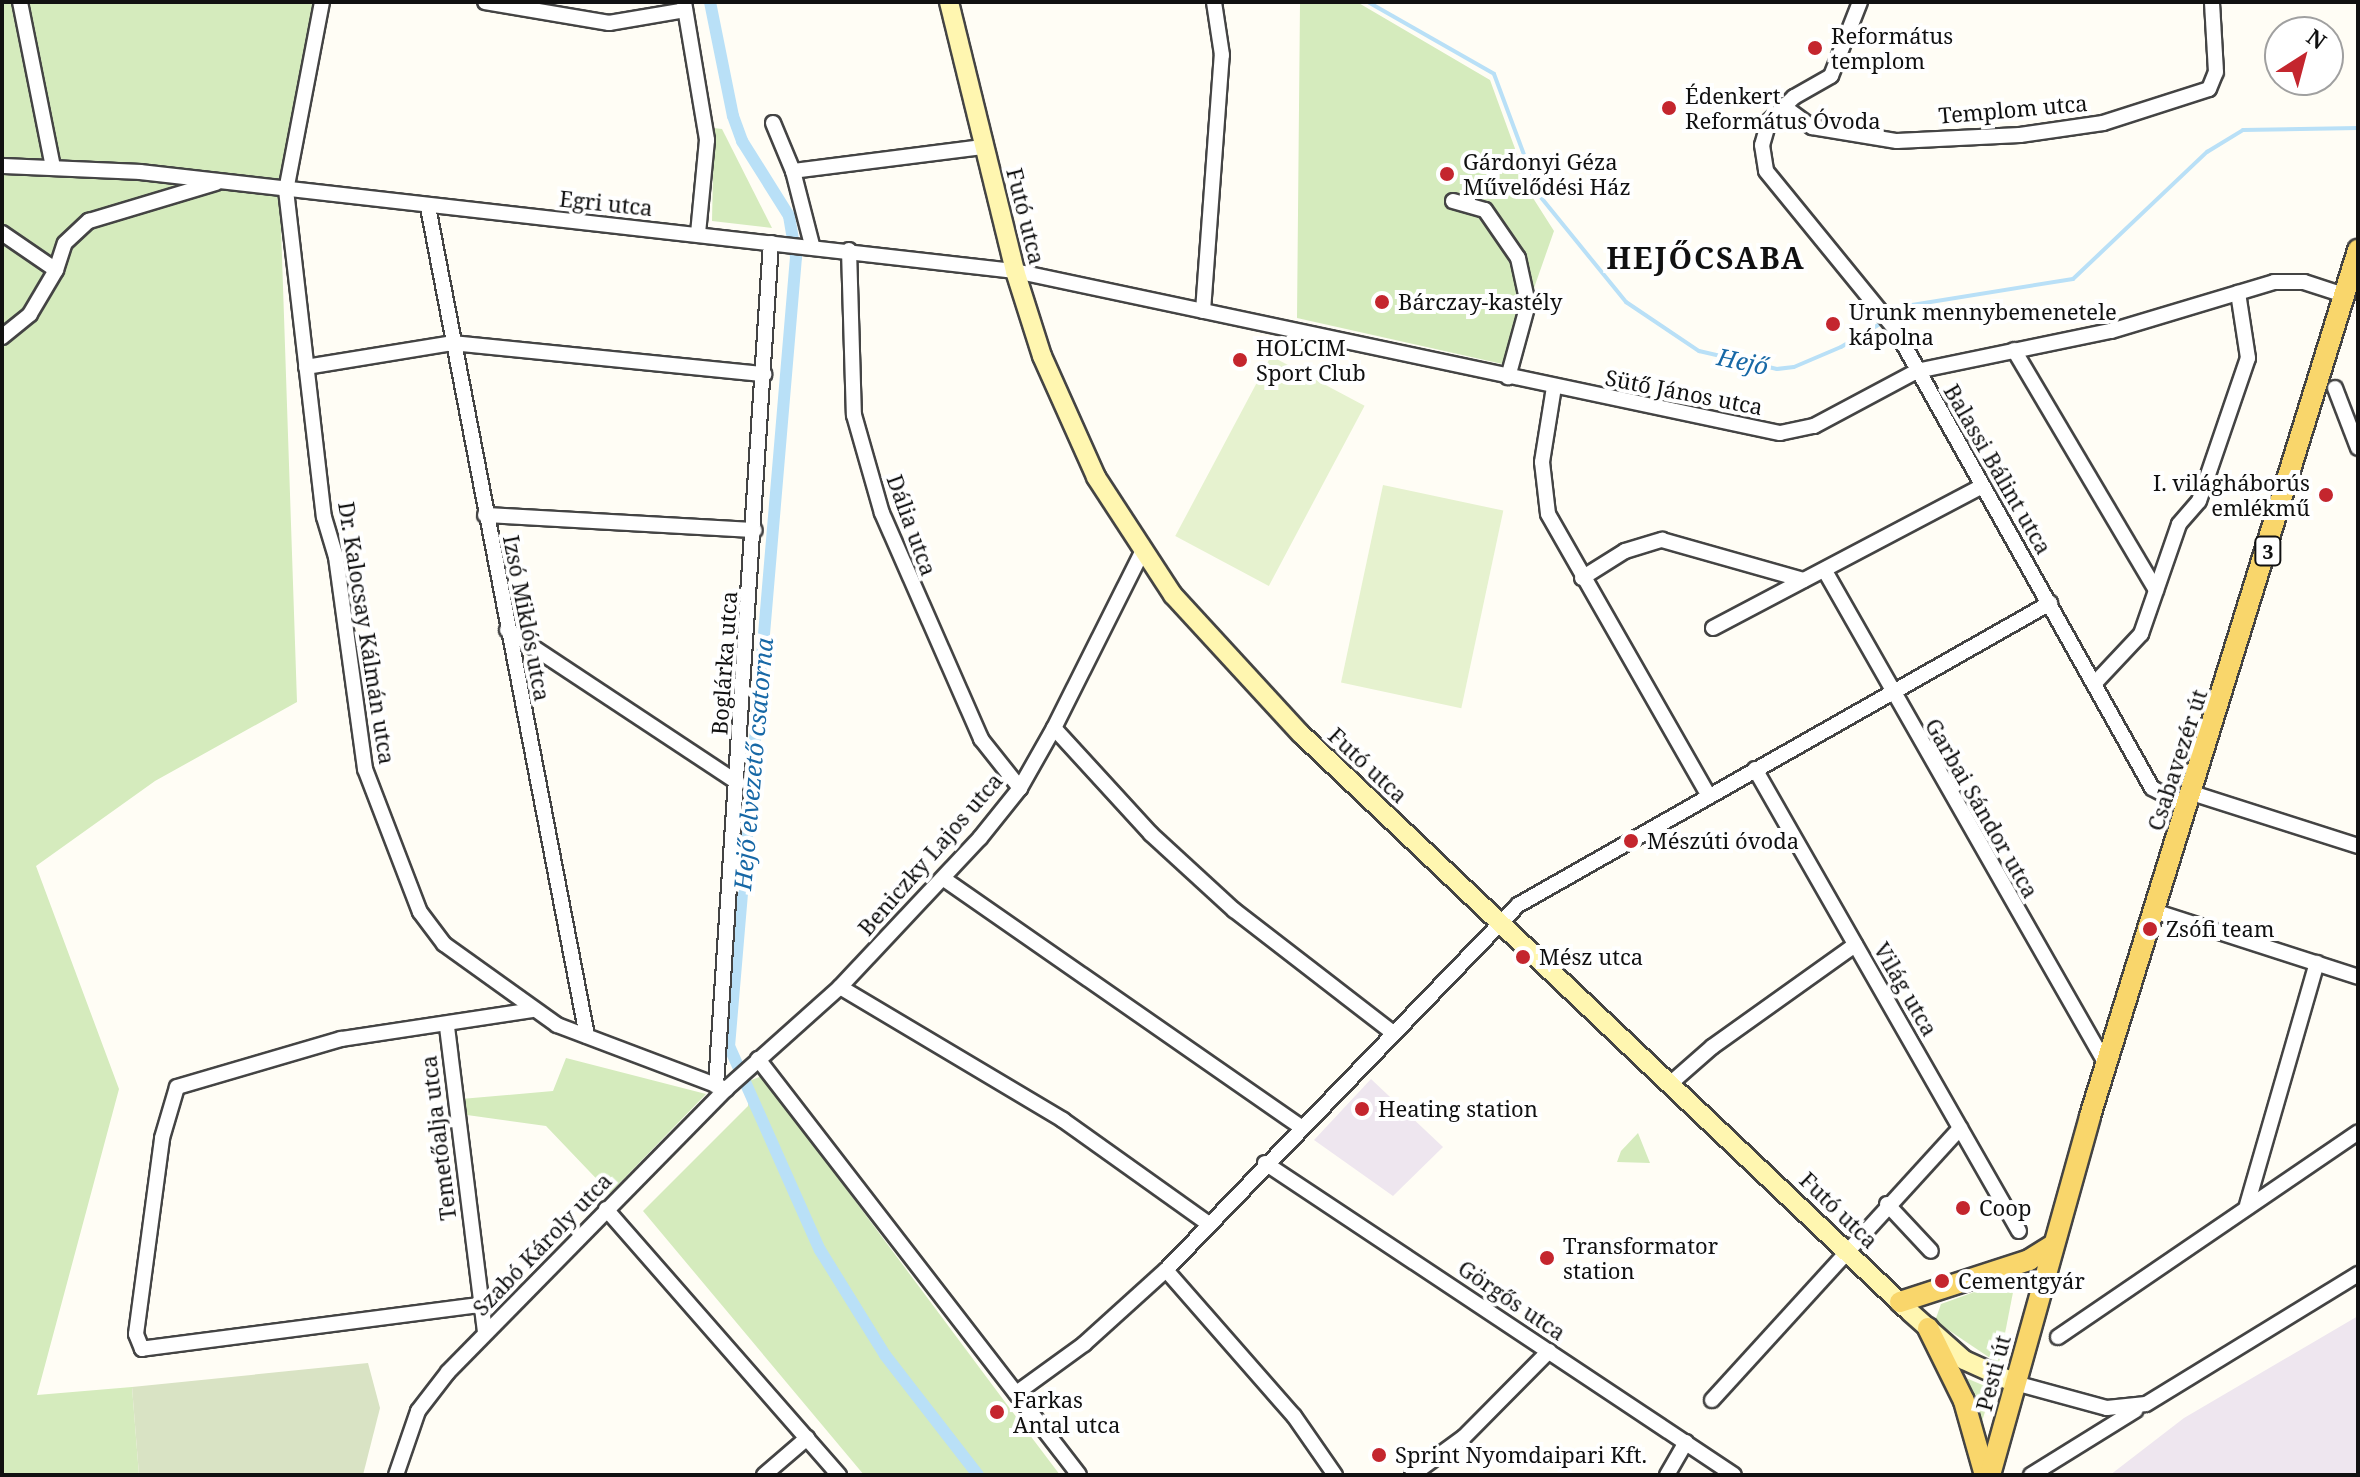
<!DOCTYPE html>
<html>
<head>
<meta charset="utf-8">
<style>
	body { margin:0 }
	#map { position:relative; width:2360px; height:1477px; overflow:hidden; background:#fffdf5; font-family:"Noto Serif",serif }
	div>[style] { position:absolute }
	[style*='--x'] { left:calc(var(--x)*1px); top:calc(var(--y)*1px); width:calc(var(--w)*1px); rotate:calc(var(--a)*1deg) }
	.industrial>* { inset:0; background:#eee6ef }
	.green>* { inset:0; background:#d5ebbd }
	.cemetery>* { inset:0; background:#d9e3c4 }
	.pitch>* { inset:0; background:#e6f2cf; transform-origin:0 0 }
	.stream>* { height:4px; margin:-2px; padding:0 2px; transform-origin:2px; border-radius:2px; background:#b9e0f7 }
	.canal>* { height:12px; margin:-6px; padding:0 6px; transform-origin:6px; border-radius:6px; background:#b9e0f7 }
	.roads { filter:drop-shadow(2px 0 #444) drop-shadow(-2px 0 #444) drop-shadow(0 2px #444) drop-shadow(0 -2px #444) }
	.minor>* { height:14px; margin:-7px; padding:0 7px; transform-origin:7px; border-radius:7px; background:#fff }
	.secondary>* { height:18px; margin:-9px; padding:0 9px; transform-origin:9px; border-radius:9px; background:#fff6b0 }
	.primary>* { height:20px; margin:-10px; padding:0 10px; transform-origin:10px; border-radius:10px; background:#f9d66b }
	.dots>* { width:22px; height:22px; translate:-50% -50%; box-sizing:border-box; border:4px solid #fff; border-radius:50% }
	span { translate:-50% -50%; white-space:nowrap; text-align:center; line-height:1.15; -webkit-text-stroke:8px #fff; paint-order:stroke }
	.shield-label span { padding:2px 6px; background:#fff; border:2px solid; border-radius:6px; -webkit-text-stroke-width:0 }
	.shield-label { font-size:20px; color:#111; font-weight:700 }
	.poi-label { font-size:22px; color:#111 }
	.left { translate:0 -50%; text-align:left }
	.right { translate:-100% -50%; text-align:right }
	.street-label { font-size:22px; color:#111 }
	.water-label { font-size:24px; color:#1768a6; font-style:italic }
	.district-label { font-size:30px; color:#111; font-weight:700; letter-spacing:2px }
	.frame { position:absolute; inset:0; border:4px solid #111; pointer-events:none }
	.north { position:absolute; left:2264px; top:16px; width:80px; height:80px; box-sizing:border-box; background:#fff; border:2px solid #a0a0a0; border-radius:50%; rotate:36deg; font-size:22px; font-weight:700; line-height:32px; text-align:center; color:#111 }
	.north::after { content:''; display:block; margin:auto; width:28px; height:36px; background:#c4262e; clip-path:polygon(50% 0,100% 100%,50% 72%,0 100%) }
</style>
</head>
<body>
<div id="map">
	<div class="industrial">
		<div style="clip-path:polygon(1371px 1079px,1443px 1147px,1393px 1196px,1314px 1140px)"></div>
		<div style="clip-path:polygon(2358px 1316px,2358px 1475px,2110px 1475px,2184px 1418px)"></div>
	</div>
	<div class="green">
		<div style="clip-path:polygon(2px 2px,316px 2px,285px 163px,281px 227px,297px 702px,155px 781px,36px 866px,119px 1089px,37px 1395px,132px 1387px,139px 1475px,2px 1475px)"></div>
		<div style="clip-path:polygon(1300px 2px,1357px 2px,1490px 80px,1533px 198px,1554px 231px,1507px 365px,1297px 318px)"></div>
		<div style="clip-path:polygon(714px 128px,722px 129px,772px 228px,712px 221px)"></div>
		<div style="clip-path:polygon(566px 1058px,706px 1094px,610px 1193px,546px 1126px,467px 1115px,461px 1099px,553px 1091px)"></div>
		<div style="clip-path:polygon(762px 1076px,1011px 1410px,1060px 1475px,864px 1475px,643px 1211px,748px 1106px,749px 1081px)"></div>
		<div style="clip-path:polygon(1638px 1133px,1650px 1163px,1617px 1162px,1621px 1151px)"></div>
		<div style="clip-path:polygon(2016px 1277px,1999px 1364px,1935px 1321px,1941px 1304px)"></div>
		<div style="clip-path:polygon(1959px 1375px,1992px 1389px,1976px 1441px)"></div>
	</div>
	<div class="cemetery">
		<div style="clip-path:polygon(368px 1363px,380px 1408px,363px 1475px,139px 1475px,132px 1387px)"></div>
	</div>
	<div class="pitch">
		<div style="left:1271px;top:356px;width:106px;height:204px;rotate:28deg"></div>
		<div style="left:1383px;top:485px;width:123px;height:202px;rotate:12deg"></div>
	</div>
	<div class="stream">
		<div style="--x:1368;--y:2;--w:145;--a:29.7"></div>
		<div style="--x:1494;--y:74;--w:129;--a:69.6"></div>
		<div style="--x:1539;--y:195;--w:138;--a:50.9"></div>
		<div style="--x:1626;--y:302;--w:88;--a:33.9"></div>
		<div style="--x:1699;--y:351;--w:80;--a:13"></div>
		<div style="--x:1777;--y:369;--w:17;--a:-7"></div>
		<div style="--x:1794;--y:367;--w:51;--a:-23.1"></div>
		<div style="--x:1841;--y:347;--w:82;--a:-30.6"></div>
		<div style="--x:1912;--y:305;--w:163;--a:-9.2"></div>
		<div style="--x:2073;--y:279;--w:185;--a:-43.5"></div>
		<div style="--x:2207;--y:152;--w:42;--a:-31.4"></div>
		<div style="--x:2243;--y:130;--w:115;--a:-1"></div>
	</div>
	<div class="canal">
		<div style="--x:710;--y:2;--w:116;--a:78.6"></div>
		<div style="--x:733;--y:116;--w:27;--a:70"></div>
		<div style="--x:742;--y:141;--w:89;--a:57.9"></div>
		<div style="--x:789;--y:216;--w:42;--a:80.3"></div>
		<div style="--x:796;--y:257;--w:792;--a:94.85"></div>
		<div style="--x:729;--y:1046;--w:223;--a:66"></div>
		<div style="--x:820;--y:1250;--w:123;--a:58.2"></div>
		<div style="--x:885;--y:1355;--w:152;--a:52.2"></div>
	</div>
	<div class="roads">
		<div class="minor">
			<div style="--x:20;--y:2;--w:168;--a:78.7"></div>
			<div style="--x:322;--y:2;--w:191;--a:100.8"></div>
			<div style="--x:286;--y:190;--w:329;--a:83.4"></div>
			<div style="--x:324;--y:517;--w:42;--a:73.3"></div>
			<div style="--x:336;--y:557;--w:214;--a:82.2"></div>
			<div style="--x:365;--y:769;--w:153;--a:69"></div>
			<div style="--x:420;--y:912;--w:40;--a:53"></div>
			<div style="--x:444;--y:944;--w:139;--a:35.6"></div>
			<div style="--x:557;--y:1025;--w:181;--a:20.7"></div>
			<div style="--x:485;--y:2;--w:126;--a:9.6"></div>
			<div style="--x:609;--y:23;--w:77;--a:-9.7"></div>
			<div style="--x:684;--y:2;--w:140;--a:80.5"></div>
			<div style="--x:707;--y:140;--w:94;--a:95.5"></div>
			<div style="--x:1860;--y:2;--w:79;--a:111.4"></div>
			<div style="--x:1831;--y:76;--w:43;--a:150.4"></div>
			<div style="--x:1794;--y:97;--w:35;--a:136"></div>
			<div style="--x:1769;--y:121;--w:25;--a:106"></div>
			<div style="--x:1762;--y:145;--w:26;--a:81"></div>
			<div style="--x:1766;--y:171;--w:204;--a:50.8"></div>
			<div style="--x:1895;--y:329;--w:526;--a:60.75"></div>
			<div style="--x:2152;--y:788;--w:41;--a:27.8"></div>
			<div style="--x:1783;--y:106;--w:36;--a:36"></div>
			<div style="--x:1812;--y:127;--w:86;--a:9.4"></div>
			<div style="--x:1897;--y:141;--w:123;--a:-2.8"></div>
			<div style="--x:2020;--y:135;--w:84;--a:-8.2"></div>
			<div style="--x:2103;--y:123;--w:111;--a:-17.8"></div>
			<div style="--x:2209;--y:89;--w:18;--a:-68"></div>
			<div style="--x:2216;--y:72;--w:70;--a:-93.3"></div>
			<div style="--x:773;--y:123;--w:52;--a:67.4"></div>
			<div style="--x:793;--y:171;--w:76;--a:75.6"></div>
			<div style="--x:2;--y:166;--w:138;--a:2.5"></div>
			<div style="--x:140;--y:172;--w:881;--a:6.46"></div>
			<div style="--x:1015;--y:271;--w:782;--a:11.96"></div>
			<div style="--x:1780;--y:433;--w:35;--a:-12"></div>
			<div style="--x:1814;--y:426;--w:117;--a:-28.1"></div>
			<div style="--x:1917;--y:371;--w:198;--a:-11.7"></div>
			<div style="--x:2111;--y:331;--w:170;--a:-16.7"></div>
			<div style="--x:2274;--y:282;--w:30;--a:0"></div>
			<div style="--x:2304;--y:282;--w:40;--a:18"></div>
			<div style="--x:793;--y:171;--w:192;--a:-7.2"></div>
			<div style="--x:1453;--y:201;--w:33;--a:16"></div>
			<div style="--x:1485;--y:210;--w:58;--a:55.5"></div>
			<div style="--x:1518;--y:258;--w:47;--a:77.7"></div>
			<div style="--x:1528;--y:304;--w:76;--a:105.3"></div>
			<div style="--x:428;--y:207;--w:844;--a:79.14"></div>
			<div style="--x:2;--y:233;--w:65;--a:34.4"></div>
			<div style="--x:56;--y:270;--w:28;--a:-72"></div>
			<div style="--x:65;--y:243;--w:33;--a:-43"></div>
			<div style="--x:89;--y:221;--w:133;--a:-16.7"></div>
			<div style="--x:849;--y:250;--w:165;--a:88.3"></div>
			<div style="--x:854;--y:415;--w:102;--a:74.1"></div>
			<div style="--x:882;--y:513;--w:247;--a:66.3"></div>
			<div style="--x:981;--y:739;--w:63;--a:51.5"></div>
			<div style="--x:1203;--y:311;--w:257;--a:-85.8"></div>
			<div style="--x:1222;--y:55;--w:54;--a:-98.6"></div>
			<div style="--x:2;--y:337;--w:36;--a:-39"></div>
			<div style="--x:30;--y:314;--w:51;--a:-59.4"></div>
			<div style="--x:2014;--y:350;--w:279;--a:59.4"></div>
			<div style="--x:306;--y:367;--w:148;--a:-9.3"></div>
			<div style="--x:452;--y:343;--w:314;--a:5.7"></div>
			<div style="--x:1554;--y:387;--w:76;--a:99.1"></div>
			<div style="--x:1542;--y:462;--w:52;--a:83.4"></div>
			<div style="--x:1548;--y:514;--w:325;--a:60.3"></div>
			<div style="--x:2335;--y:388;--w:64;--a:69"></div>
			<div style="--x:485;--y:515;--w:270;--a:3.2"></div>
			<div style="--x:1825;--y:571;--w:567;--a:60.32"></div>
			<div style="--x:1582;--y:578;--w:51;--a:-32.1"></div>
			<div style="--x:1625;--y:551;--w:39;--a:-17"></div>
			<div style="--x:1662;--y:540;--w:147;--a:15.8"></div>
			<div style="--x:1713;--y:628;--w:304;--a:-27.8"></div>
			<div style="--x:507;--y:630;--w:277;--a:33.5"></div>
			<div style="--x:2094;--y:684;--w:69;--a:-46.8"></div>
			<div style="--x:2141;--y:634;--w:116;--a:-70.9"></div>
			<div style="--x:2179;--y:524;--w:30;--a:-49"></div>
			<div style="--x:2199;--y:501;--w:151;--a:-71.1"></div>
			<div style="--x:2248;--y:358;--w:66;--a:-98.7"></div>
			<div style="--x:1054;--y:728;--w:144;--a:47.5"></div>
			<div style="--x:1151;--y:834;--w:113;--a:42.5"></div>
			<div style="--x:1234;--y:910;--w:200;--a:37.7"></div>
			<div style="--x:1755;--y:769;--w:532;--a:60.26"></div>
			<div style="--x:2192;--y:793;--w:174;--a:17.7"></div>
			<div style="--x:944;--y:879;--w:433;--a:34.8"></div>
			<div style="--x:2154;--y:911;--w:214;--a:17.9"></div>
			<div style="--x:840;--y:987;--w:260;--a:30.8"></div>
			<div style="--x:1063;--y:1120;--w:179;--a:35.5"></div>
			<div style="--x:447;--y:1027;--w:308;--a:82.9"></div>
			<div style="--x:758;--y:1059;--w:525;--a:52.34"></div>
			<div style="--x:1671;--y:1083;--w:55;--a:-41.3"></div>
			<div style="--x:1712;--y:1047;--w:176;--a:-35.5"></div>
			<div style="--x:716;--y:1086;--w:845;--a:-86.27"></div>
			<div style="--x:1265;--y:1163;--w:563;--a:33.63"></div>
			<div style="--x:1887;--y:1204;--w:64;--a:46.9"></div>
			<div style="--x:2247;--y:1205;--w:252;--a:-73.9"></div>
			<div style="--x:606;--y:1209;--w:354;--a:48.8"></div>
			<div style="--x:1166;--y:1270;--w:194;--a:48.8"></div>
			<div style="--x:1294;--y:1416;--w:72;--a:55.2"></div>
			<div style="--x:479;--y:1305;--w:340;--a:172.6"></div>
			<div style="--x:142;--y:1349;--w:16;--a:-112"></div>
			<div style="--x:136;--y:1334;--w:198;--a:-82.4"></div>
			<div style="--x:162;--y:1138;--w:53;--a:-73.6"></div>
			<div style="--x:177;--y:1087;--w:171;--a:-16.3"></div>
			<div style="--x:341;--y:1039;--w:193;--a:-8.6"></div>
			<div style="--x:2058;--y:1337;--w:363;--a:-34.3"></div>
			<div style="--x:2015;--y:1383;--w:95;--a:15.2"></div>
			<div style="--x:2107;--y:1408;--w:39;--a:-6"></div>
			<div style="--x:2146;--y:1404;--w:249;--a:-31.5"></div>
			<div style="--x:1018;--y:1392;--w:82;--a:-36"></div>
			<div style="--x:1084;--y:1344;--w:110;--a:-42.1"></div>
			<div style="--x:1166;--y:1270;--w:507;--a:-46.04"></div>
			<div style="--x:1518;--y:905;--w:612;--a:-29.58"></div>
			<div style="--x:1712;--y:1400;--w:368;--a:-47.6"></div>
			<div style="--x:396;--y:1475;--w:68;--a:-71"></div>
			<div style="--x:418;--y:1411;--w:49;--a:-52.4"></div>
			<div style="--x:448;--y:1372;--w:397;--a:-45.5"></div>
			<div style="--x:726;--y:1089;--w:153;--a:-41.8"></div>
			<div style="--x:840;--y:987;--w:204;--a:-46.8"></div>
			<div style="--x:980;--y:838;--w:64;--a:-51.3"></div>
			<div style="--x:1020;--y:788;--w:69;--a:-60.5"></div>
			<div style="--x:1054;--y:728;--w:197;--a:-63.4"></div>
			<div style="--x:764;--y:1475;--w:57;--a:-40.7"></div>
			<div style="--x:1412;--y:1475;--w:64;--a:-36.2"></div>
			<div style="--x:1464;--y:1437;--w:121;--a:-45.3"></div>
			<div style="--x:1667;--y:1475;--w:38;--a:-60"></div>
			<div style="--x:2031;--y:1475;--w:123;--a:-31.8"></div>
		</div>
		<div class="secondary">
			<div style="--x:949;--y:2;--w:277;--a:76.2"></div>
			<div style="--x:1015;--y:271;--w:89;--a:72.4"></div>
			<div style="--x:1042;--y:356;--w:133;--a:65.9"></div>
			<div style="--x:1096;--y:477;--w:141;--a:56.9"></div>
			<div style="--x:1173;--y:595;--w:188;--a:47.4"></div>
			<div style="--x:1300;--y:733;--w:841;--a:43.51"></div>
			<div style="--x:1910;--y:1312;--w:72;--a:41.6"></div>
			<div style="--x:1964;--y:1360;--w:56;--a:24.3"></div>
		</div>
		<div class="primary">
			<div style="--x:1900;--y:1302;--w:136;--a:-18"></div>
			<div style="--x:2029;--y:1260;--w:26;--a:-32"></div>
			<div style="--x:1928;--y:1328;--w:81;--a:63.7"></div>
			<div style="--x:1964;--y:1401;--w:77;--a:74.2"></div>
			<div style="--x:1990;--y:1475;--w:373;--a:-74.4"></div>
			<div style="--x:2090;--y:1116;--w:907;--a:-72.8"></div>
		</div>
	</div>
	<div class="dots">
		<div style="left:1815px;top:48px;background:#c4262e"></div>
		<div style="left:1669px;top:108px;background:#c4262e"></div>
		<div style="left:1447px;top:174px;background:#c4262e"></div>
		<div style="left:1382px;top:302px;background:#c4262e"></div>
		<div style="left:1833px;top:324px;background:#c4262e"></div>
		<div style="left:1240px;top:360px;background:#c4262e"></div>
		<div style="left:2326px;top:495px;background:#c4262e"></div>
		<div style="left:1631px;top:841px;background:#c4262e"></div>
		<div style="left:2150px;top:929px;background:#c4262e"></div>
		<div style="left:1523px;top:957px;background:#c4262e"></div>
		<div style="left:1362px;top:1109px;background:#c4262e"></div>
		<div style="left:1963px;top:1208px;background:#c4262e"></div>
		<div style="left:1547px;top:1258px;background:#c4262e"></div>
		<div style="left:1942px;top:1281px;background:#c4262e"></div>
		<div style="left:997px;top:1412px;background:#c4262e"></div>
		<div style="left:1379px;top:1455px;background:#c4262e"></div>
	</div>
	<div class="shield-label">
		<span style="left:2268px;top:551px">3</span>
	</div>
	<div class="poi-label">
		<span class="left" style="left:1831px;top:48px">Református<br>templom</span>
		<span class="left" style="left:1685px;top:108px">Édenkert<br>Református Óvoda</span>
		<span class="left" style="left:1463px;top:174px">Gárdonyi Géza<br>Művelődési Ház</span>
		<span class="left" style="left:1398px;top:302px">Bárczay-kastély</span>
		<span class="left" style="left:1849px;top:324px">Urunk mennybemenetele<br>kápolna</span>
		<span class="left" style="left:1256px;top:360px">HOLCIM<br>Sport Club</span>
		<span class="right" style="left:2310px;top:495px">I. világháborús<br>emlékmű</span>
		<span class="left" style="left:1647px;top:841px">Mészúti óvoda</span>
		<span class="left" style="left:2166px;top:929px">Zsófi team</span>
		<span class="left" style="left:1539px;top:957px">Mész utca</span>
		<span class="left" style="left:1378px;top:1109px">Heating station</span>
		<span class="left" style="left:1979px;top:1208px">Coop</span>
		<span class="left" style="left:1563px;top:1258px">Transformator<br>station</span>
		<span class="left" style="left:1958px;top:1281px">Cementgyár</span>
		<span class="left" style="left:1013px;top:1412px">Farkas<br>Antal utca</span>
		<span class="left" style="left:1395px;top:1455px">Sprint Nyomdaipari Kft.</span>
	</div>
	<div class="street-label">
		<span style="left:2013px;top:109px;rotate:-5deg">Templom utca</span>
		<span style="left:606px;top:203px;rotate:6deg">Egri utca</span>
		<span style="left:1026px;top:216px;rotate:76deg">Futó utca</span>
		<span style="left:1684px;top:392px;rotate:11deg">Sütő János utca</span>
		<span style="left:1998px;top:469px;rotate:60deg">Balassi Bálint utca</span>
		<span style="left:912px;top:525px;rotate:70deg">Dália utca</span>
		<span style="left:527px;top:618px;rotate:79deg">Izsó Miklós utca</span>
		<span style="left:367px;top:633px;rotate:81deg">Dr. Kalocsay Kálmán utca</span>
		<span style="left:724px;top:663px;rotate:-86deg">Boglárka utca</span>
		<span style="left:2177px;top:760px;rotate:-72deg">Csabavezér út</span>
		<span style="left:1368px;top:765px;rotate:43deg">Futó utca</span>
		<span style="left:1982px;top:808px;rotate:60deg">Garbai Sándor utca</span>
		<span style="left:930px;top:854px;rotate:-49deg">Beniczky Lajos utca</span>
		<span style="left:1906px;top:989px;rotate:60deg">Világ utca</span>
		<span style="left:438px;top:1138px;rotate:-97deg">Temetőalja utca</span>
		<span style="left:1839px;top:1210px;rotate:44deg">Futó utca</span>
		<span style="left:542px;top:1244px;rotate:-46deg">Szabó Károly utca</span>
		<span style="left:1512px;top:1300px;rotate:34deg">Görgős utca</span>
		<span style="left:1993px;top:1373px;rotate:-75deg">Pesti út</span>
	</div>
	<div class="water-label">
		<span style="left:1743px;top:361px;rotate:12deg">Hejő</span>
		<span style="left:753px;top:764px;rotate:-85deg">Hejő elvezető csatorna</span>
	</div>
	<div class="district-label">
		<span style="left:1706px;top:258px">HEJŐCSABA</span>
	</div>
	<div class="frame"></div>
	<div class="north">N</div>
</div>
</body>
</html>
